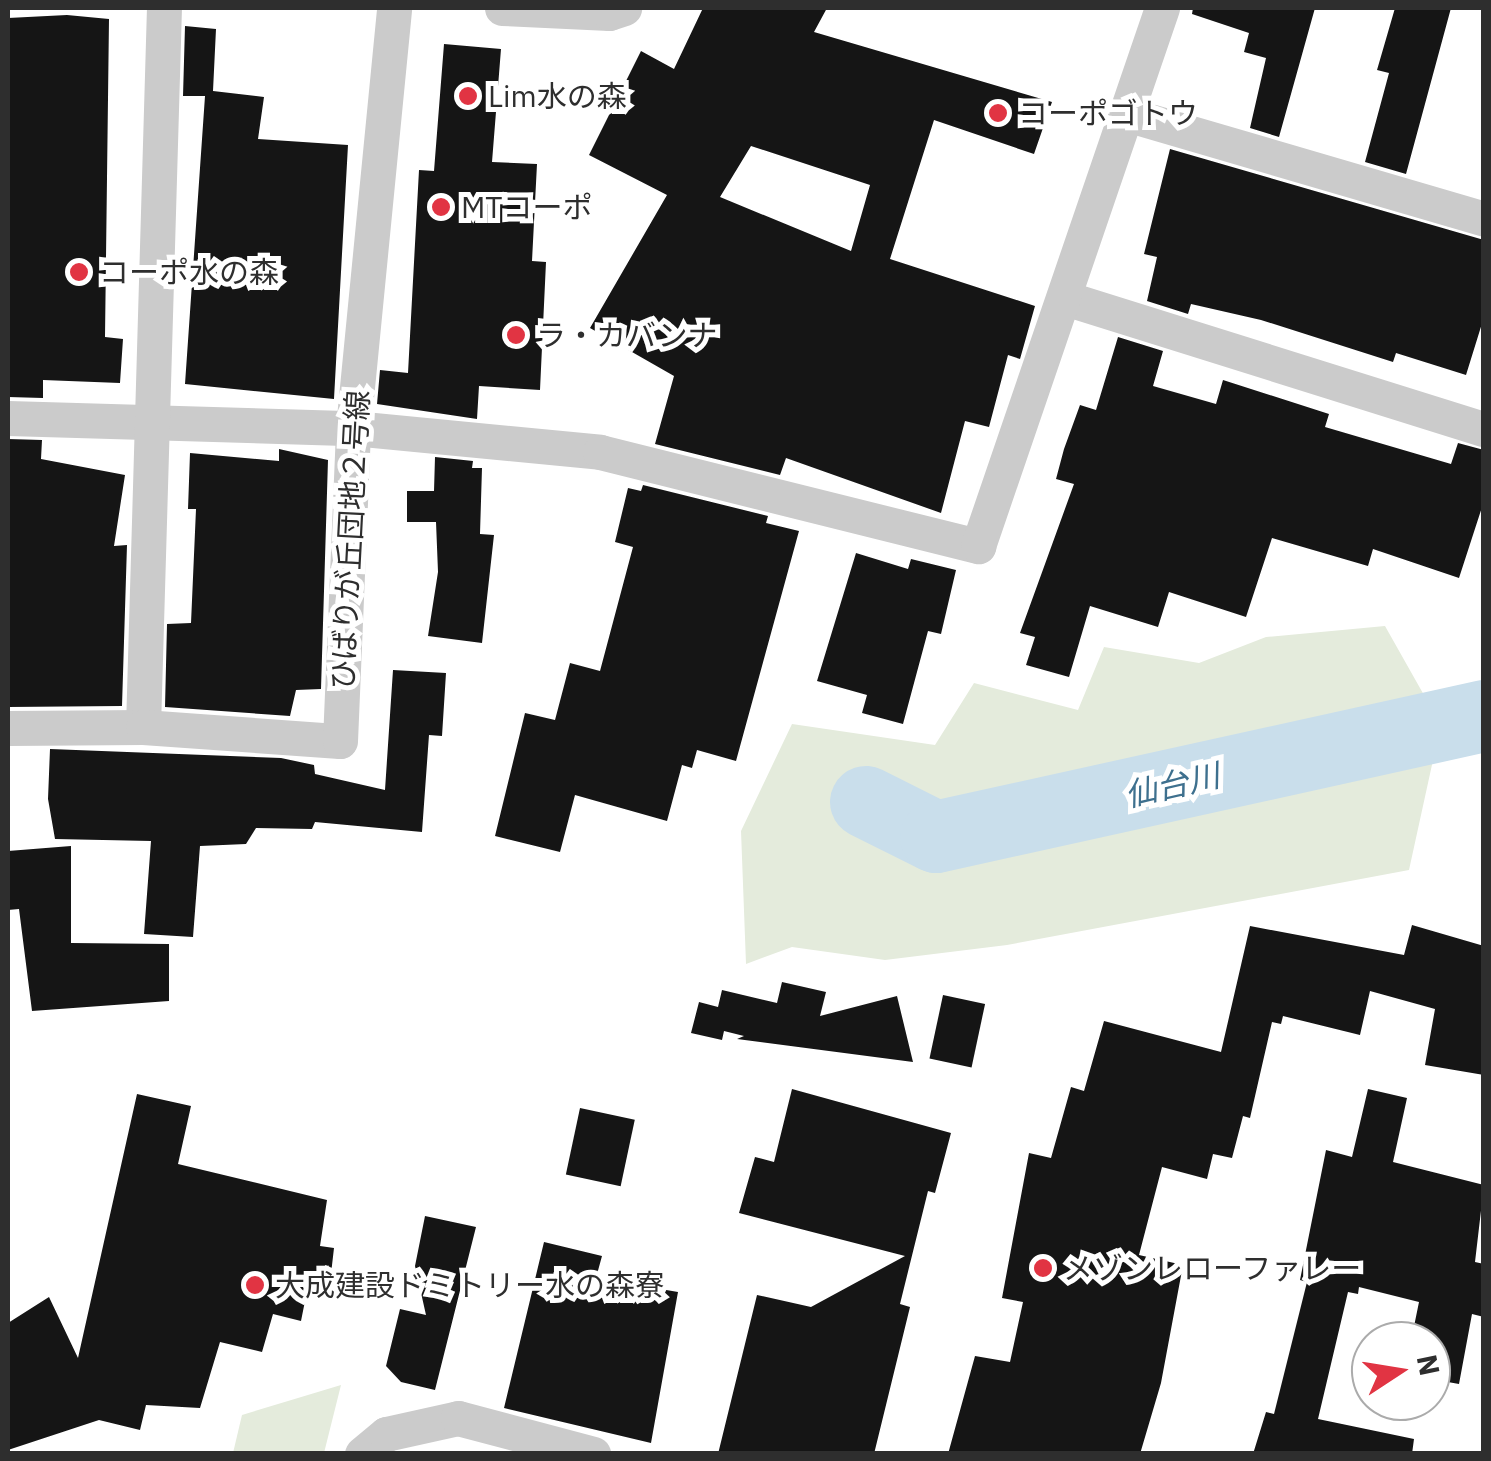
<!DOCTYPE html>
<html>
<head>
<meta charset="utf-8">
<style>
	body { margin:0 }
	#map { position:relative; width:1491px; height:1461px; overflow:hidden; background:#fff; font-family:"IBM Plex Sans","Noto Sans JP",sans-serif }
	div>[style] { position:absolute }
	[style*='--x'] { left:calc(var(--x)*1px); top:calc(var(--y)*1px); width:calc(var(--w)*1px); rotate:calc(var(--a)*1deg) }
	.green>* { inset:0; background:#e4ebdc }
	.river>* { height:72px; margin:-36px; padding:0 36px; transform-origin:36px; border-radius:36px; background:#c9deeb }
	.building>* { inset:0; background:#151515; transform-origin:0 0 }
	.street>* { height:35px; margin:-17.5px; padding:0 17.5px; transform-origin:17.5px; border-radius:17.5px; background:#cbcbcb }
	.dots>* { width:28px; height:28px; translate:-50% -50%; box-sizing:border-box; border:5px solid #fff; border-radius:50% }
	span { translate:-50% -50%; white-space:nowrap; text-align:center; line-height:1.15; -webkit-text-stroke:10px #fff; paint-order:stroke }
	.poi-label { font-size:30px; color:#2e2e2e }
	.left { translate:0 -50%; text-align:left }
	.street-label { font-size:30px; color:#2e2e2e }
	.water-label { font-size:32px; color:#3e708e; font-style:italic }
	.frame { position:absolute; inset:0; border:10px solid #2e2e2e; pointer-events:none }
	.north { position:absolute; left:1351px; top:1321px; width:100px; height:100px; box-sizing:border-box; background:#fff; border:2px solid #ababab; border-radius:50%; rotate:78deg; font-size:28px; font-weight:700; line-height:40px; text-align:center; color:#2e2e2e }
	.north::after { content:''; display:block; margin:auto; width:35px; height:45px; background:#e13443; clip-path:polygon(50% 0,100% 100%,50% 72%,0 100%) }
</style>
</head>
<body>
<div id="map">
	<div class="green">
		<div style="clip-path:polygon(1385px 626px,1429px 704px,929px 803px,877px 778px,846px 824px,937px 872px,1435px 751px,1409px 870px,1007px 945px,885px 960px,792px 947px,746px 964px,741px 831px,792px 724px,935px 745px,974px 683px,1078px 710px,1104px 647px,1199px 663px,1266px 637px)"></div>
		<div style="clip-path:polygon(341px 1385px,324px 1453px,233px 1453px,242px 1415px)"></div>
	</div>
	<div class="river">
		<div style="--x:866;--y:802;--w:78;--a:26.6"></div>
		<div style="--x:936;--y:837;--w:561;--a:-12.45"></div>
	</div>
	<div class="building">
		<div style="clip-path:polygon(evenodd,703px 8px,827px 8px,814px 32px,1052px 102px,1034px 154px,934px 120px,890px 259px,1035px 306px,1020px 359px,1008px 355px,989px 427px,965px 421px,941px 513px,786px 458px,780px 475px,655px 444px,674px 376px,590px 328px,667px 195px,589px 155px,641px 51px,674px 69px,703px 8px,751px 146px,870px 185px,851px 251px,720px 197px,751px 146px)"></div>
		<div style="clip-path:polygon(1193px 8px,1315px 8px,1279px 137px,1250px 128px,1266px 58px,1244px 52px,1249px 33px,1192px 14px)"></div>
		<div style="clip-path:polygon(1395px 8px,1451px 8px,1406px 174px,1365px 162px,1389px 73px,1377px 70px)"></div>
		<div style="clip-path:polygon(67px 15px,109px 19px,105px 337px,123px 339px,120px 383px,43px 380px,43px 398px,8px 397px,8px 18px)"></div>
		<div style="clip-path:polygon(185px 26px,216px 29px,213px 91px,264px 97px,258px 139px,348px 145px,334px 399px,185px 384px,205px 96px,183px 96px)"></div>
		<div style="clip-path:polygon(444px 44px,501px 49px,492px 162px,537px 164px,532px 261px,546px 262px,540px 390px,479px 386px,477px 419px,377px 404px,380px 370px,408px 373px,419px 170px,434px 171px)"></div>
		<div style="clip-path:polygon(1170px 149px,1484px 240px,1484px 317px,1466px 375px,1396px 353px,1393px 362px,1261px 320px,1191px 304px,1188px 314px,1147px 301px,1157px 257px,1144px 254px)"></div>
		<div style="clip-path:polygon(1118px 337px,1163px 351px,1153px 386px,1216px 404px,1223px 380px,1329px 414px,1325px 427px,1451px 464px,1458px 443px,1484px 450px,1484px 501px,1459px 578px,1373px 549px,1368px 566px,1272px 538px,1246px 617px,1169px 592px,1158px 627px,1090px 606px,1069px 677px,1026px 665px,1035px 637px,1020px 633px,1074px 484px,1056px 479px,1064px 449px,1080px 405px,1096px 410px)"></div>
		<div style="clip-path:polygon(8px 439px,42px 440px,41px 459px,125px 475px,114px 546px,127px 545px,122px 706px,8px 707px)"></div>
		<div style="clip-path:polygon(279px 449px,328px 460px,321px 689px,296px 690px,290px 716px,165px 707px,167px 624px,191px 623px,196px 509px,188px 509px,190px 453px,279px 461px)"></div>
		<div style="clip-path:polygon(435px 457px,473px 461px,472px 468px,482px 468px,480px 534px,494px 535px,482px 643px,428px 636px,438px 572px,436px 522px,407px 522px,407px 491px,434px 491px)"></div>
		<div style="clip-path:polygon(643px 485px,768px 516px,766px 523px,799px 531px,736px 761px,697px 750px,692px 768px,682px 765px,667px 821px,575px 795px,560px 852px,495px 836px,525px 713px,555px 720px,570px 663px,600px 671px,633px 547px,615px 542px,628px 488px,641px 491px)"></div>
		<div style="clip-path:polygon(856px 553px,908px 569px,911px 559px,956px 570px,941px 634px,928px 631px,903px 724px,862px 713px,867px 695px,817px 681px)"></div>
		<div style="clip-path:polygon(393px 670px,446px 673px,442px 736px,429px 735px,422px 832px,315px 822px,312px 829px,256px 828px,246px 844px,200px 846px,193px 937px,144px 934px,151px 841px,55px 839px,48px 799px,50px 749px,281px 758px,314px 765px,315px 774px,385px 790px)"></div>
		<div style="clip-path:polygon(71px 846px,71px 943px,169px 944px,169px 1001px,32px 1011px,19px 909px,8px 910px,8px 851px)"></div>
		<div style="clip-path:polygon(1412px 925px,1484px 946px,1484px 1075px,1425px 1065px,1435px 1009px,1370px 991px,1360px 1035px,1283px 1016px,1281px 1024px,1272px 1022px,1250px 1118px,1243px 1116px,1232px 1158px,1213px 1154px,1207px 1179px,1162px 1167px,1139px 1255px,1183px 1265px,1161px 1383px,1140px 1454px,948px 1454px,975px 1356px,1010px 1362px,1023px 1302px,1002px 1298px,1029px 1153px,1051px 1158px,1071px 1087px,1084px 1091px,1104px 1021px,1221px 1052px,1250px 926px,1404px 955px)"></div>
		<div style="clip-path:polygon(782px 982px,826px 992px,820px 1016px,897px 996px,913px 1062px,737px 1039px,744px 1036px,724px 1031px,722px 1040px,691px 1033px,699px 1002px,718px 1007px,722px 990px,777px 1003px)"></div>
		<div style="left:943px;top:995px;width:43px;height:65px;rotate:12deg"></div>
		<div style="clip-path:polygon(792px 1089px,951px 1133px,935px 1193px,928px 1191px,900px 1304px,910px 1307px,874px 1454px,718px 1454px,757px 1295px,811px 1307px,905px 1256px,739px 1213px,755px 1157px,774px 1162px)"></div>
		<div style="clip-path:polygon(1368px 1089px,1407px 1098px,1393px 1162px,1484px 1185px,1475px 1262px,1484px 1264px,1484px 1317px,1472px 1314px,1459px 1384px,1431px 1379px,1431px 1341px,1411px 1341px,1419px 1302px,1359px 1287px,1358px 1294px,1348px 1292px,1318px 1419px,1414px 1439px,1412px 1454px,1253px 1454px,1266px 1412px,1274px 1414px,1307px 1282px,1300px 1280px,1326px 1150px,1352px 1157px)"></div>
		<div style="clip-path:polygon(137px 1094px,191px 1106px,178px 1164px,327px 1200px,320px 1246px,334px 1248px,331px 1274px,321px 1298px,306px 1296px,301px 1321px,273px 1314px,262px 1352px,220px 1342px,200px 1408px,146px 1405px,140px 1430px,99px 1420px,8px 1450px,8px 1323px,49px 1297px,78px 1358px)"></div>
		<div style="left:580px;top:1108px;width:56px;height:68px;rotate:12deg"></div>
		<div style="clip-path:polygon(425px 1216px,476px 1227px,435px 1390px,401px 1382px,386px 1366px,400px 1309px,426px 1315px,415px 1266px)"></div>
		<div style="clip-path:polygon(544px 1242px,602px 1256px,596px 1278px,678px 1292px,651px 1443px,504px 1408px)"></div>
	</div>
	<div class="street">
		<div style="--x:502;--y:8;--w:107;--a:2.7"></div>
		<div style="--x:609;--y:13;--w:16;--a:-18"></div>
		<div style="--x:1126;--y:114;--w:373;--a:16.3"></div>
		<div style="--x:1065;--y:298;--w:439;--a:17.4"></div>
		<div style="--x:8;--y:418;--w:345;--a:1.7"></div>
		<div style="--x:353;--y:428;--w:248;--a:5.5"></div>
		<div style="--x:600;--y:452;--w:390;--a:14"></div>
		<div style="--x:978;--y:546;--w:569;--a:-71.12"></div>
		<div style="--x:143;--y:727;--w:719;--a:-88.33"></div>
		<div style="--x:8;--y:728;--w:135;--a:-0.4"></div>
		<div style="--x:143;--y:727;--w:197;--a:4.1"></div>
		<div style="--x:340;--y:741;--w:313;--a:-87.6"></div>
		<div style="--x:353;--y:428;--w:422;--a:-84.4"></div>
		<div style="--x:362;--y:1454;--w:31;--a:-40"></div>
		<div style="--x:386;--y:1434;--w:74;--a:-12.5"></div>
		<div style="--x:458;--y:1418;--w:140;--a:14.9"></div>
	</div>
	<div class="dots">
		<div style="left:468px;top:96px;background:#e13443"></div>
		<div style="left:998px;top:113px;background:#e13443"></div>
		<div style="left:441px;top:207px;background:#e13443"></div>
		<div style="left:79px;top:272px;background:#e13443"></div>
		<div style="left:516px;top:335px;background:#e13443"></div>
		<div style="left:1043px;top:1268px;background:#e13443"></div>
		<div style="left:255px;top:1285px;background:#e13443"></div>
	</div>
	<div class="poi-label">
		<span class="left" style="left:488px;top:96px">Lim水の森</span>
		<span class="left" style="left:1018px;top:113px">コーポゴトウ</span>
		<span class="left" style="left:461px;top:207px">MTコーポ</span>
		<span class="left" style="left:99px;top:272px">コーポ水の森</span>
		<span class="left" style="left:536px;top:335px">ラ・カバンナ</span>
		<span class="left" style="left:1063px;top:1268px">メゾンレローファレー</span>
		<span class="left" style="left:275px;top:1285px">大成建設ドミトリー水の森寮</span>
	</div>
	<div class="street-label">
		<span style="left:350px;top:540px;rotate:-87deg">ひばりが丘団地２号線</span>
	</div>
	<div class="water-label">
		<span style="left:1172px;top:785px;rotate:-13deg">仙台川</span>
	</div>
	<div class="frame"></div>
	<div class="north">N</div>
</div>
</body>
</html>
